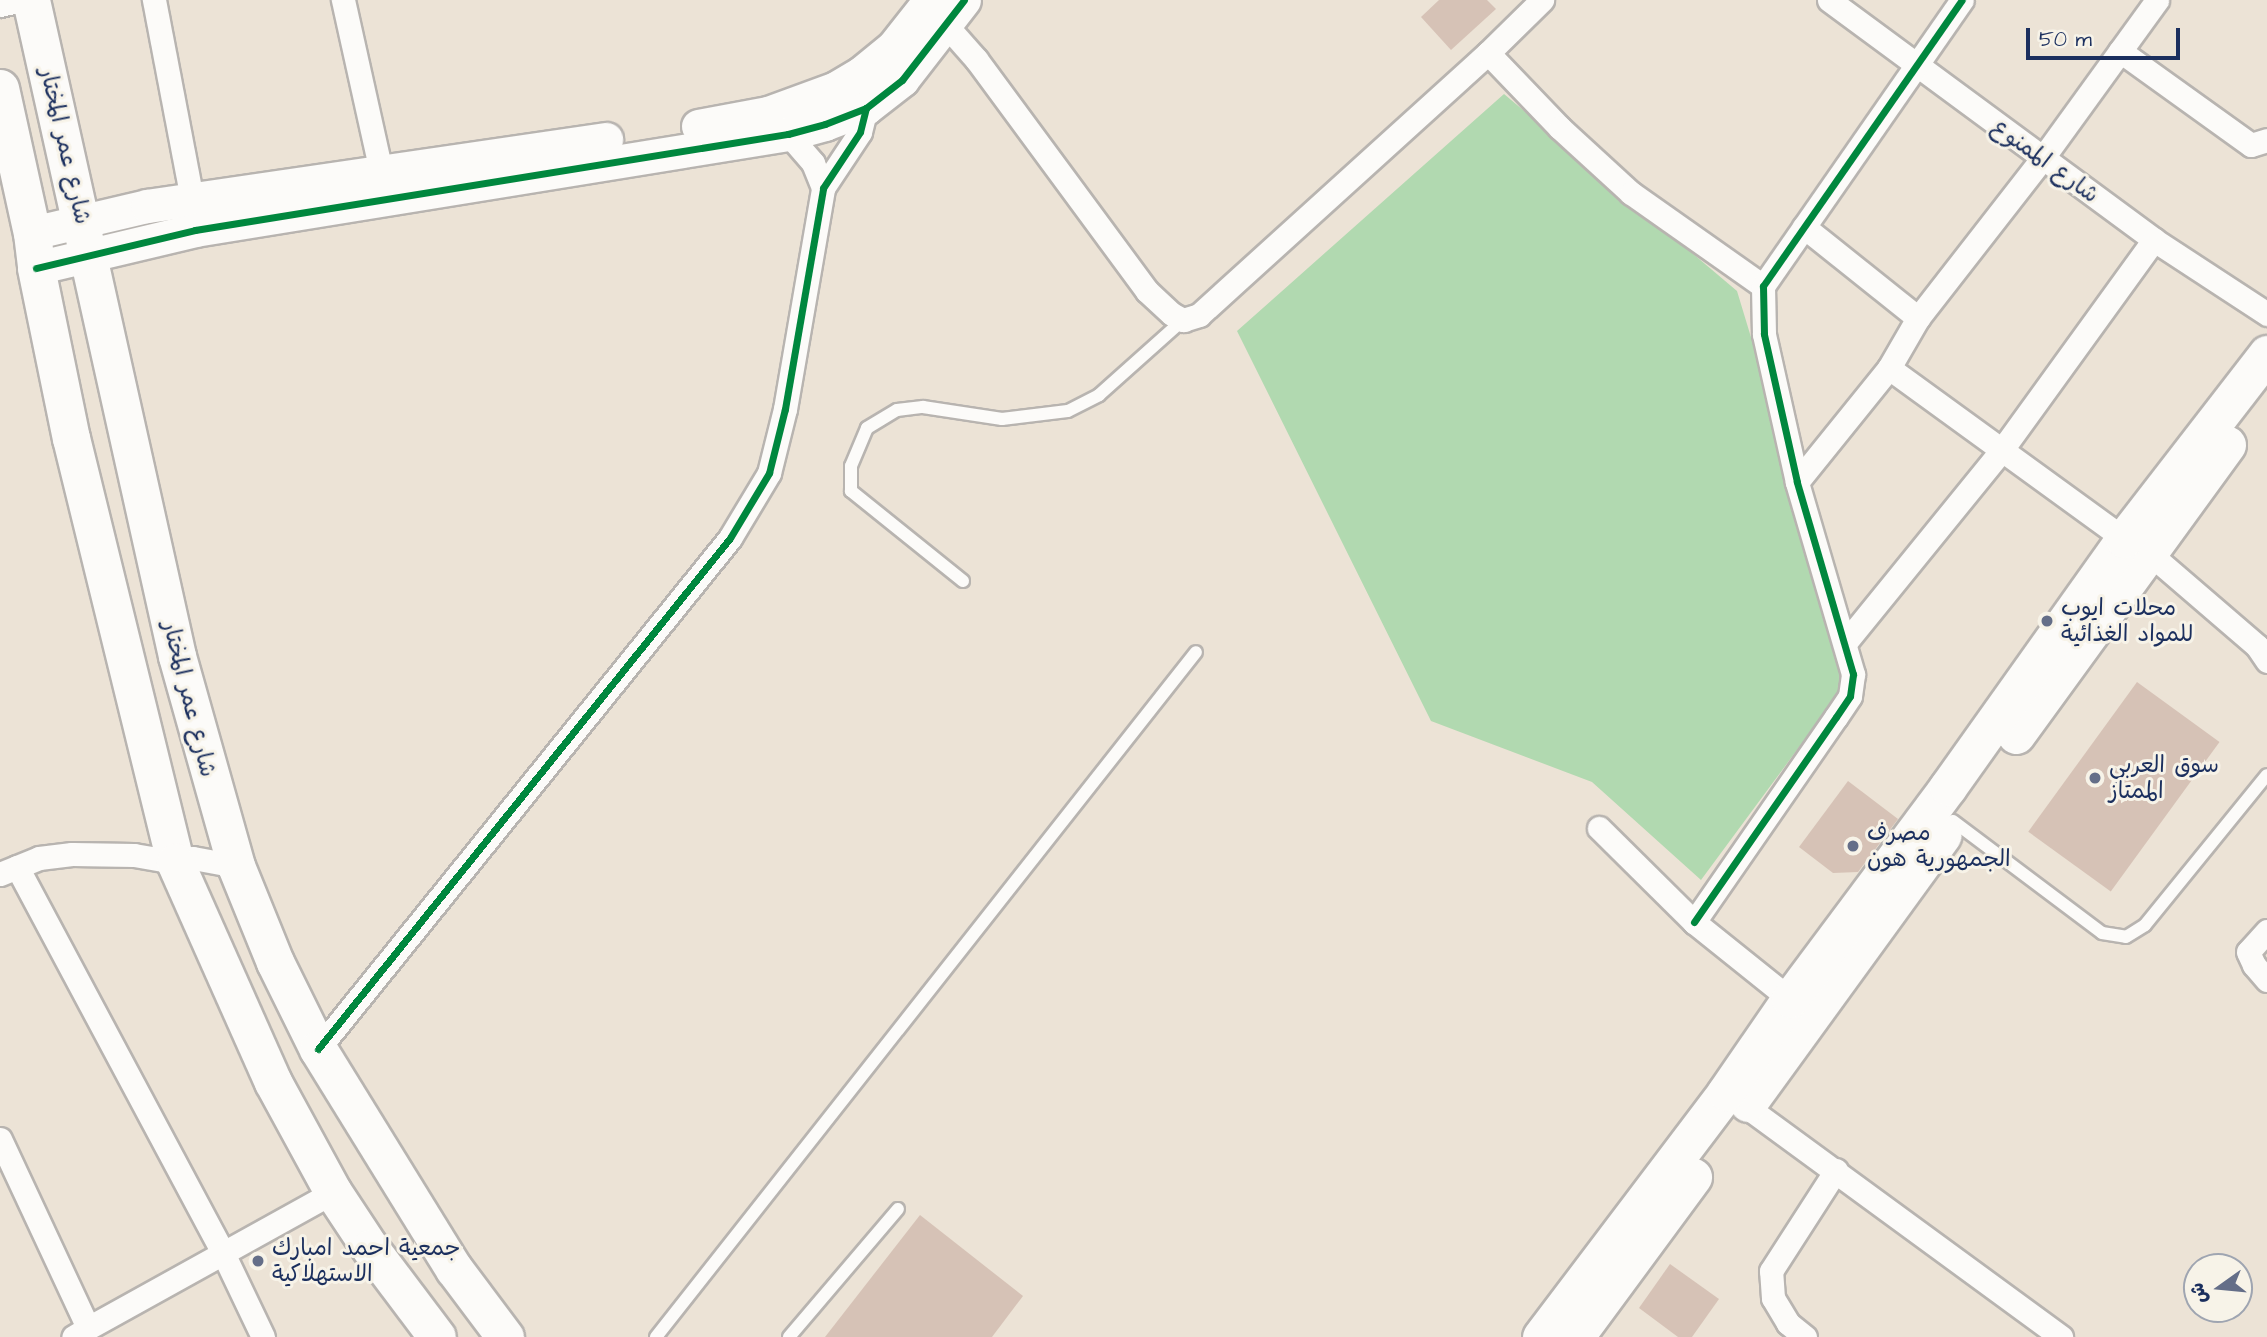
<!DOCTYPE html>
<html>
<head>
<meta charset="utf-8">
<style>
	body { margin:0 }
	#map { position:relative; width:2267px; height:1337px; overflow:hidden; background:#ece3d6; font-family:"Architects Daughter","Playpen Sans Arabic",sans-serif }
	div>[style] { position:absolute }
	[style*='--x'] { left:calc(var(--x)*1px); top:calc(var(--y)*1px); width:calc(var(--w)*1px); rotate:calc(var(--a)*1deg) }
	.green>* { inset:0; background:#b1d9b0 }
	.building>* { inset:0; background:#d6c2b6; transform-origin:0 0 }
	.roads { filter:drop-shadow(2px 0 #b8b4b0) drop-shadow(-2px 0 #b8b4b0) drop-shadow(0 2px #b8b4b0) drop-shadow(0 -2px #b8b4b0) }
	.lane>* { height:12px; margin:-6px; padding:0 6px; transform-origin:6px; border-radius:6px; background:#fcfbf9 }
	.street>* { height:23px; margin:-11.5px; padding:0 11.5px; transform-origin:11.5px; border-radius:11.5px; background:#fcfbf9 }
	.secondary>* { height:33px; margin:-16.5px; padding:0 16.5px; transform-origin:16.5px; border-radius:16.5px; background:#fcfbf9 }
	.primary>* { height:37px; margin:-18.5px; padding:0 18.5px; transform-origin:18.5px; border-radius:18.5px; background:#fcfbf9 }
	.cycleway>* { height:7px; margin:-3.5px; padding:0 3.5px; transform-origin:3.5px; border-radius:3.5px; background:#00873e }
	.dots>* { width:19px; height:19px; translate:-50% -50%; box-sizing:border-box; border:4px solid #f7f3e8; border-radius:50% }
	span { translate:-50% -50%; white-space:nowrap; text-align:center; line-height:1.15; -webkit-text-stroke:6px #f7f3e8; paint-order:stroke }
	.street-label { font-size:23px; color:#1b2f5e }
	.poi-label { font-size:23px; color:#1b2f5e }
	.left { translate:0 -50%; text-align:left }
	.north { position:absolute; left:2183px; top:1253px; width:70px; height:70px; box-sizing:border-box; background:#f7f3e8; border:2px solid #9fa5b1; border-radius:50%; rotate:255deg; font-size:19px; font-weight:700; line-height:28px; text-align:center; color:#1b2f5e }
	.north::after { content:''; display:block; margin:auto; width:24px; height:32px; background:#646e88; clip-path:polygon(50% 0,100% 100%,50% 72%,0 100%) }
	.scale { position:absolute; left:2026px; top:28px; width:154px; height:32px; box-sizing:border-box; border:4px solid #1b2f5e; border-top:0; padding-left:9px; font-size:21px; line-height:24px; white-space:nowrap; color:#1b2f5e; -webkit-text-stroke:5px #f7f3e8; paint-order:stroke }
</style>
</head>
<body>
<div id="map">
	<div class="green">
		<div style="clip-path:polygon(1504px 94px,1737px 291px,1853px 674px,1701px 880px,1592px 782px,1431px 721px,1237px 331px)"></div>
	</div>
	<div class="building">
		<div style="clip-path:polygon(1439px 0,1487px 0,1496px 9px,1451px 50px,1421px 17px)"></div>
		<div style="left:2137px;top:682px;width:102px;height:185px;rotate:36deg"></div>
		<div style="clip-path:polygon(1848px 781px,1898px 819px,1858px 872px,1833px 873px,1799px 847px)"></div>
		<div style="clip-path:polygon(920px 1215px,1023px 1296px,992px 1337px,825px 1337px)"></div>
		<div style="clip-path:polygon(1670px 1264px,1719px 1299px,1692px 1337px,1678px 1337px,1639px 1308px)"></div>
	</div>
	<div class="roads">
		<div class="lane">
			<div style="--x:963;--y:581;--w:144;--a:-141.2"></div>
			<div style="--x:851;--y:491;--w:25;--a:-90"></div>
			<div style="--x:851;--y:466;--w:41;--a:-67.2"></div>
			<div style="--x:867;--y:428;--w:35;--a:-31"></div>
			<div style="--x:897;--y:410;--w:26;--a:-7"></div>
			<div style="--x:923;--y:407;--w:80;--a:8.6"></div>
			<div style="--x:1002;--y:419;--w:66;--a:-6.9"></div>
			<div style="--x:1068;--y:411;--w:35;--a:-27"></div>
			<div style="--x:1099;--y:395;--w:113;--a:-41.8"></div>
			<div style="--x:1953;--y:821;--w:186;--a:36.9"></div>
			<div style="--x:2102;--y:933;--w:24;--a:9"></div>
			<div style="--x:2126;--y:937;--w:22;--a:-32"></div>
			<div style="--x:2145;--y:925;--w:193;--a:-50.9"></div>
			<div style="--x:656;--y:1337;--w:872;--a:-51.75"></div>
			<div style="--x:789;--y:1337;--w:168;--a:-49.6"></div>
		</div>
		<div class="street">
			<div style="--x:154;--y:0;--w:204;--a:79.2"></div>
			<div style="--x:343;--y:0;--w:189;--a:77.5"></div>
			<div style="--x:1829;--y:0;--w:404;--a:36.4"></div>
			<div style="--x:2154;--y:240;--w:135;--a:33.2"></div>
			<div style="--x:0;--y:5;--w:22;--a:-13"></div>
			<div style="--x:945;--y:24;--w:47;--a:48.5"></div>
			<div style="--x:976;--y:59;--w:288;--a:53.6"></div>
			<div style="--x:1147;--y:291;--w:34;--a:43"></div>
			<div style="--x:1172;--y:314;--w:13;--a:29"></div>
			<div style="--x:1183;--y:320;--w:17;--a:-17"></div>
			<div style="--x:1199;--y:315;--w:390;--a:-42.2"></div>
			<div style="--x:1488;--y:53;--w:76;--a:-44.5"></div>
			<div style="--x:2120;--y:51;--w:161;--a:35.7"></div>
			<div style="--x:2251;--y:145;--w:17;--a:-17"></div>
			<div style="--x:1488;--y:53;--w:104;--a:46.2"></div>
			<div style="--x:1560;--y:128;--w:96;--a:42.5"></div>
			<div style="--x:1631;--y:193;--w:161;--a:35.2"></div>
			<div style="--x:788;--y:134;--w:38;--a:49"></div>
			<div style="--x:813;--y:163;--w:27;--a:68"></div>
			<div style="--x:1804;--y:227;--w:146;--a:38.6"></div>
			<div style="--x:1889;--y:368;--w:291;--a:36"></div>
			<div style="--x:1797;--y:482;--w:146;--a:-51.1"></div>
			<div style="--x:1889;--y:368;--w:58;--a:-59.9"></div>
			<div style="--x:1918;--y:318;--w:202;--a:-52.1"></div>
			<div style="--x:2042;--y:159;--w:196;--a:-54.1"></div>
			<div style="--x:2149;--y:553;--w:143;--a:40.7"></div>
			<div style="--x:2257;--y:646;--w:18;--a:56"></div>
			<div style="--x:1845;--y:643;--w:247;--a:-50.9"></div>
			<div style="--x:2001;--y:451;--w:261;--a:-54.1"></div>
			<div style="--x:1599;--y:828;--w:134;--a:44.7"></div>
			<div style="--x:1694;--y:922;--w:123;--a:38.7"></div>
			<div style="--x:17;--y:867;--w:438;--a:61.9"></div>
			<div style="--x:223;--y:1253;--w:93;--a:64.5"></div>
			<div style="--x:0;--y:874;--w:42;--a:-22.3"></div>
			<div style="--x:39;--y:858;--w:33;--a:-7"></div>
			<div style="--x:72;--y:854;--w:62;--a:0.9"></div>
			<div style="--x:134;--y:855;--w:42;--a:9.7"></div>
			<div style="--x:175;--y:862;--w:18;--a:-13"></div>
			<div style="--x:193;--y:858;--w:44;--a:10.5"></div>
			<div style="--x:1694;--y:922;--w:249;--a:-55.3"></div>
			<div style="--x:1836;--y:717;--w:25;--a:-56"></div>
			<div style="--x:1850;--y:696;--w:22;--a:-82"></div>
			<div style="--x:1853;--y:674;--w:200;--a:-106.3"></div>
			<div style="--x:1797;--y:482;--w:152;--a:-102.6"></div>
			<div style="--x:1764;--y:334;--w:48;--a:-91.2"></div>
			<div style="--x:1763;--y:286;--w:348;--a:-55.2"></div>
			<div style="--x:2267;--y:931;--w:28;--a:132"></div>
			<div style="--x:2248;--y:952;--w:14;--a:65"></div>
			<div style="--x:2254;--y:965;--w:20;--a:49"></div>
			<div style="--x:318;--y:1049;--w:656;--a:-51.12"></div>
			<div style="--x:730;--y:538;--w:76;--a:-59"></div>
			<div style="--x:769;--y:473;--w:66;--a:-76"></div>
			<div style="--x:785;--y:409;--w:224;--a:-80.2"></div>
			<div style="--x:823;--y:188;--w:67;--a:-56.5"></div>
			<div style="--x:860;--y:132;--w:25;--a:-76"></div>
			<div style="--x:1736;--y:1099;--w:403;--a:36.2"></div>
			<div style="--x:0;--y:1139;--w:208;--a:65"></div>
			<div style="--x:88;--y:1328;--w:17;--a:149"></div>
			<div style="--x:88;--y:1328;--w:280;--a:-29"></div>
			<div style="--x:1805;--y:1337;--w:22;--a:-141"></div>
			<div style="--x:1788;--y:1323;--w:29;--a:-121"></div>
			<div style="--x:1773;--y:1298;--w:27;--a:-94"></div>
			<div style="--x:1771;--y:1271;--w:120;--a:-57.2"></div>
		</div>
		<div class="secondary">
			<div style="--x:698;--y:126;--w:71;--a:-10.5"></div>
			<div style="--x:768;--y:113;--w:72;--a:-20.2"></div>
			<div style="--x:836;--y:88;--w:29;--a:-31"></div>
			<div style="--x:861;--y:73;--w:41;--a:-39.1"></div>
			<div style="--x:893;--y:47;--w:60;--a:-51.8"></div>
			<div style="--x:32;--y:233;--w:118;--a:-13.2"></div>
			<div style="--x:147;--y:206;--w:464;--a:-8.3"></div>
			<div style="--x:36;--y:268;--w:163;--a:-13.4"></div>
			<div style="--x:195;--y:230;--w:601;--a:-9.2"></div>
			<div style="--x:788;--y:134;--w:38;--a:-15"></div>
			<div style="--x:825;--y:124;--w:44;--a:-21.3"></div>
			<div style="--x:866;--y:108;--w:46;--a:-37.9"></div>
			<div style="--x:902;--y:80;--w:101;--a:-52.2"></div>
		</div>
		<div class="primary">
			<div style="--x:31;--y:0;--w:672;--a:77.45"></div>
			<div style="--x:177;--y:656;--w:218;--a:74.3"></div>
			<div style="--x:236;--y:866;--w:104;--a:67.9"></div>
			<div style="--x:275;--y:962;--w:97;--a:63.7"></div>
			<div style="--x:318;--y:1049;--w:259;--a:58.3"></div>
			<div style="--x:454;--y:1269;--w:85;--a:53.1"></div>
			<div style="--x:0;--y:88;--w:148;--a:77.6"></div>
			<div style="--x:32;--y:233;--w:35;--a:83"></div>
			<div style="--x:36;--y:268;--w:174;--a:78.4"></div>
			<div style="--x:71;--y:438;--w:437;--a:76.2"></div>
			<div style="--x:175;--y:862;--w:241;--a:66"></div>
			<div style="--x:273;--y:1082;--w:125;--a:61.4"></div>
			<div style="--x:333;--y:1192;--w:67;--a:56.5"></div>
			<div style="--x:370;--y:1248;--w:111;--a:53"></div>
			<div style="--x:2016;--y:735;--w:359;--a:-54"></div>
			<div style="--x:1748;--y:1103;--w:331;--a:-54"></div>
			<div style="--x:1541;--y:1337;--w:307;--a:-52.9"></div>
			<div style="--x:1726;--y:1092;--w:113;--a:-55.5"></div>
			<div style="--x:1790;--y:999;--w:264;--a:-53.3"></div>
			<div style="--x:1948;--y:787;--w:304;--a:-54.6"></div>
			<div style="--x:2124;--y:539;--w:234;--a:-52.3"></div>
			<div style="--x:1575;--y:1337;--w:199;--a:-53.6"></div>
		</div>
	</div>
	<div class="cycleway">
		<div style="--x:36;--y:268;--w:163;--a:-13.4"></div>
		<div style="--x:195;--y:230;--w:601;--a:-9.2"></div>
		<div style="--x:788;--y:134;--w:38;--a:-15"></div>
		<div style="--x:825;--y:124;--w:44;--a:-21.3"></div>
		<div style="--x:866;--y:108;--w:46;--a:-37.9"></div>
		<div style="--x:902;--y:80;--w:101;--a:-52.2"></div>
		<div style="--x:1694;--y:922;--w:249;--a:-55.3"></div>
		<div style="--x:1836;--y:717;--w:25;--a:-56"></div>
		<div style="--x:1850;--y:696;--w:22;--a:-82"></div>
		<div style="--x:1853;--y:674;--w:200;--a:-106.3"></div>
		<div style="--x:1797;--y:482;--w:152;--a:-102.6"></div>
		<div style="--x:1764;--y:334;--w:48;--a:-91.2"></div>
		<div style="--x:1763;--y:286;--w:348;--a:-55.2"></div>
		<div style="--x:318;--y:1049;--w:656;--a:-51.12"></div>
		<div style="--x:730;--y:538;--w:76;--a:-59"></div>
		<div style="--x:769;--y:473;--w:66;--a:-76"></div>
		<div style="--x:785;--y:409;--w:224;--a:-80.2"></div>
		<div style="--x:823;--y:188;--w:67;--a:-56.5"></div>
		<div style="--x:860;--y:132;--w:25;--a:-76"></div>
	</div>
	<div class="dots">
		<div style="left:2047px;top:621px;background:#646e88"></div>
		<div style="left:2095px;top:778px;background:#646e88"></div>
		<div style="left:1853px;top:846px;background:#646e88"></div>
		<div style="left:258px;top:1261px;background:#646e88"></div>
	</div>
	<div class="street-label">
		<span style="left:65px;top:146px;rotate:77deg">شارع عمر المختار</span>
		<span style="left:2045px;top:161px;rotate:36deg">شارع الممنوع</span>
		<span style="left:189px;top:699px;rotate:76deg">شارع عمر المختار</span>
	</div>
	<div class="poi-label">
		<span class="left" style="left:2061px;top:621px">محلات ايوب<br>للمواد الغذائية</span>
		<span class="left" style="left:2109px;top:778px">سوق العربي<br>الممتاز</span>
		<span class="left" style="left:1867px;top:846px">مصرف<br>الجمهورية هون</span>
		<span class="left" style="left:272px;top:1261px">جمعية احمد امبارك<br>الاستهلاكية</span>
	</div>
	<div class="north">ش</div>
	<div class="scale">50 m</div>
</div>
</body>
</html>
